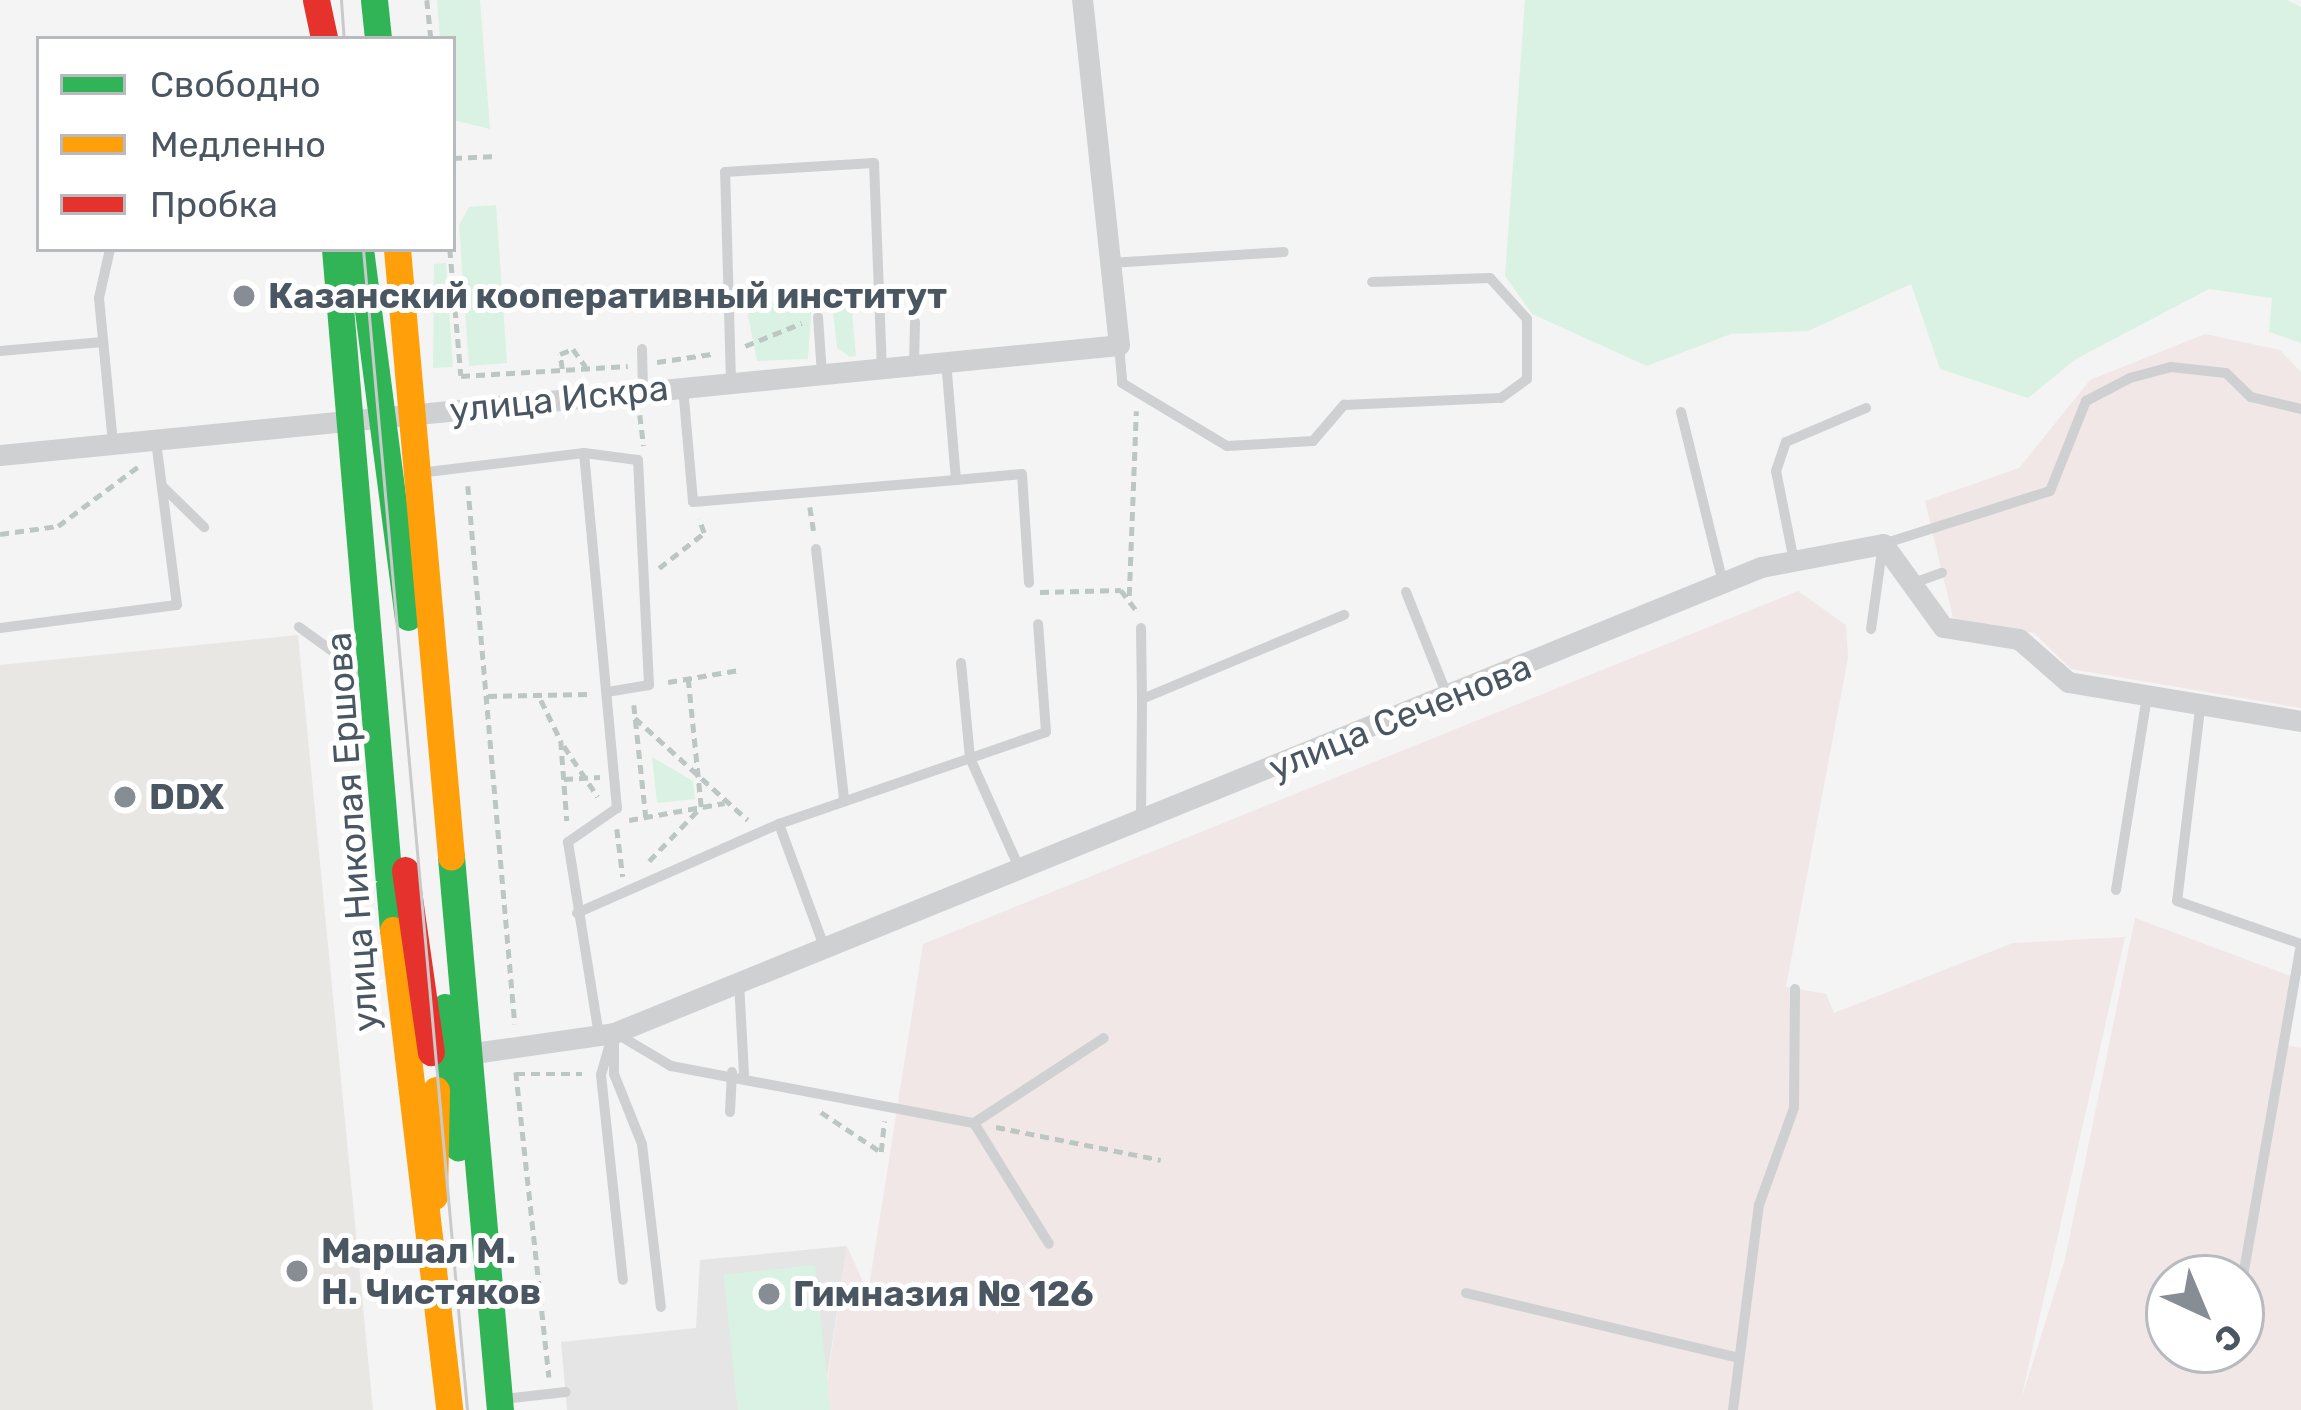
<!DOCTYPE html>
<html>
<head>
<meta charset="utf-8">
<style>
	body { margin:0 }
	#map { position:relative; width:2301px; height:1410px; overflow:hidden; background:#f4f4f4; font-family:Rubik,sans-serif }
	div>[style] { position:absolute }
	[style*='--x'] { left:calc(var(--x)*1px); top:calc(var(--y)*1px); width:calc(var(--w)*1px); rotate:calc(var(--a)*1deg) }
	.commercial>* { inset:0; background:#e8e7e3 }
	.education>* { inset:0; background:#e6e5e6 }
	.medical>* { inset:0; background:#f1e7e6 }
	.green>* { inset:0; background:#d9f2e3; transform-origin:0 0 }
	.path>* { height:4.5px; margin-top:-2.25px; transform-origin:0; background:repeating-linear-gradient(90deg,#bcc7c4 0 9px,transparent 0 15px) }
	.lane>* { height:10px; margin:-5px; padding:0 5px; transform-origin:5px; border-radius:5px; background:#ced0d2 }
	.street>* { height:21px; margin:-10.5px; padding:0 10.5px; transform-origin:10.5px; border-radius:10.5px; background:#ced0d2 }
	.fast>* { height:27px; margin:-13.5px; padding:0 13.5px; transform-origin:13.5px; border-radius:13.5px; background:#30b455 }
	.slow>* { height:27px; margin:-13.5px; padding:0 13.5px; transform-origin:13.5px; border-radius:13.5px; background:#ff9f0a }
	.jam>* { height:27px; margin:-13.5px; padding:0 13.5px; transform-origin:13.5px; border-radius:13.5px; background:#e5322d }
	.tram>* { height:3px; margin:-1.5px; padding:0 1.5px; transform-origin:1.5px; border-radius:1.5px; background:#c9cacc }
	.dots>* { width:33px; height:33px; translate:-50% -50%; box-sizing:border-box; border:6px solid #fff; border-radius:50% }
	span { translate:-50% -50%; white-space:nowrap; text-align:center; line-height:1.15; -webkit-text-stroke:10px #fff; paint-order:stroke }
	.poi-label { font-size:36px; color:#4a5661; font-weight:700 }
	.left { translate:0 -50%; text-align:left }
	.street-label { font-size:36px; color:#4a5661 }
	.legend { position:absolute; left:36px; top:36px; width:420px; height:216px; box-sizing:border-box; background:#fff; border:3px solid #b7bbc0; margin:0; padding:15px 21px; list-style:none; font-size:36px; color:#4a5661 }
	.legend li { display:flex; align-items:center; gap:24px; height:60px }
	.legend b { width:60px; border:3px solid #b7bbc0 }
	.north { position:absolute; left:2145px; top:1254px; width:120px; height:120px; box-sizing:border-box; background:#fff; border:3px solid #b7bbc0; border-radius:50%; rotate:136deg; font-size:33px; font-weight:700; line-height:48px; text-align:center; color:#4a5661 }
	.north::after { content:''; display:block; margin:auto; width:42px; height:54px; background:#868d94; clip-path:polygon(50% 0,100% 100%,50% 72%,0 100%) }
</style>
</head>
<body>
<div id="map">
	<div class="commercial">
		<div style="clip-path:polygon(298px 635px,373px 1410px,0 1410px,0 665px)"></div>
	</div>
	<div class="education">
		<div style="clip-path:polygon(847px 1246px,822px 1410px,567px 1410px,561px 1342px,696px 1328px,700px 1260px)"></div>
	</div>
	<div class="medical">
		<div style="clip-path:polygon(2205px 334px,2280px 350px,2301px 372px,2301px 708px,2071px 669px,2034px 633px,1953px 618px,1925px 501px,2019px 468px,2090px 380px)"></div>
		<div style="clip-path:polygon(evenodd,1798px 591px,1846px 625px,1848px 658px,1786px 987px,1826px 994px,1834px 1013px,2013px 943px,2125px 937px,2021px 1400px,2065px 1259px,2135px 918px,2296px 978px,2285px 1045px,2301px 1048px,2301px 1410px,823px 1410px,847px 1246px,868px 1293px,923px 944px,1798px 591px,2169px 1278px,2241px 1278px,2241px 1350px,2169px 1350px,2169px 1278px)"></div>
	</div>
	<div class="green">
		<div style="clip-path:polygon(437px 0,480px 0,490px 129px,453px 120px,453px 39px,440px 39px)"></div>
		<div style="clip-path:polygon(1525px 0,2287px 0,2301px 7px,2301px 343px,2269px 332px,2272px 298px,2209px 289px,2076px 359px,2028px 398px,1940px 369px,1911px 284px,1808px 331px,1731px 334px,1647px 366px,1532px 314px,1505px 276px)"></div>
		<div style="clip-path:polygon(496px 205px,507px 363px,469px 366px,459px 225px,469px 207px)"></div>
		<div style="clip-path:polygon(446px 263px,453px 367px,433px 368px,434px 264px)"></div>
		<div style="clip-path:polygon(812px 301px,808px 359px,757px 361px,746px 305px)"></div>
		<div style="clip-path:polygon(851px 301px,856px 356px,850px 357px,837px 348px,832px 302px)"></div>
		<div style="clip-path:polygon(652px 757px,693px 781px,695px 799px,657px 803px)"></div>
		<div style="left:815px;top:1265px;width:146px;height:92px;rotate:84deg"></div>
	</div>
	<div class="path">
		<div style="--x:427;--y:0;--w:39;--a:84"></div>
		<div style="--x:453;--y:158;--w:43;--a:-2.7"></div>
		<div style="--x:450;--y:249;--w:127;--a:85"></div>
		<div style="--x:461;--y:376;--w:167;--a:-3.4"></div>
		<div style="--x:271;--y:297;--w:28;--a:-6"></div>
		<div style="--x:745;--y:346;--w:61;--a:-22"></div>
		<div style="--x:657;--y:362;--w:55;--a:-8.4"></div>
		<div style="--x:562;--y:369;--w:15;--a:-98"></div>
		<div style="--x:560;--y:354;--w:14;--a:-21"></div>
		<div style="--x:573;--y:349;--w:22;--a:54"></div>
		<div style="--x:640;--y:415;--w:31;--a:83"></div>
		<div style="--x:468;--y:486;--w:540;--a:85.01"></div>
		<div style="--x:810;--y:507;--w:24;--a:81"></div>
		<div style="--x:0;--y:534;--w:59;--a:-7.9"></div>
		<div style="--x:58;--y:526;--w:102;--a:-36.6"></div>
		<div style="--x:659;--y:568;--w:57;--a:-37.9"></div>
		<div style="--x:704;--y:533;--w:15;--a:-110"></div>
		<div style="--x:1040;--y:592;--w:81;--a:-1.4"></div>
		<div style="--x:1121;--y:590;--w:26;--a:53"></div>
		<div style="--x:1129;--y:596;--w:185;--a:-87.8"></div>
		<div style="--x:668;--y:682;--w:72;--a:-9.6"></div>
		<div style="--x:488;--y:696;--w:101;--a:-1.1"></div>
		<div style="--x:541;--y:700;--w:46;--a:64"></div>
		<div style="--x:561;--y:741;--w:80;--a:85.7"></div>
		<div style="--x:634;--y:705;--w:113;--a:83.9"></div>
		<div style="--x:635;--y:718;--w:152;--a:42.1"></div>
		<div style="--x:564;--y:746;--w:61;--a:56.3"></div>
		<div style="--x:564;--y:779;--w:36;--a:-3"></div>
		<div style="--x:629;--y:820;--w:97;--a:-10.1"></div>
		<div style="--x:617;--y:829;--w:48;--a:82.9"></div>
		<div style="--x:649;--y:861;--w:75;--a:-46.1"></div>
		<div style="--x:701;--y:807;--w:130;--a:-95.8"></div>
		<div style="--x:516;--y:1072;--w:307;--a:83.8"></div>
		<div style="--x:516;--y:1074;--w:66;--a:0"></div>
		<div style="--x:821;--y:1112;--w:72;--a:33.7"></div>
		<div style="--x:881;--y:1152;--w:31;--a:-84"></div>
		<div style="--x:996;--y:1127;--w:168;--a:11.3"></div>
	</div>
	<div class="lane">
		<div style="--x:110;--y:249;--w:50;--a:102.7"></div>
		<div style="--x:99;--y:298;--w:147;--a:84.5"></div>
		<div style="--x:1110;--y:263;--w:174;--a:-3.6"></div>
		<div style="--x:818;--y:317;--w:57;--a:86"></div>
		<div style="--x:1119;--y:345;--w:38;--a:85"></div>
		<div style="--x:1122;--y:383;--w:122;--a:31"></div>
		<div style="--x:1227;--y:446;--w:86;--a:-3.3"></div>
		<div style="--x:1313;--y:441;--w:48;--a:-49.3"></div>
		<div style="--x:1344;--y:405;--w:157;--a:-2.6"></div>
		<div style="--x:1501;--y:398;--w:32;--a:-36"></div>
		<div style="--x:1527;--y:379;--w:60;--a:-90"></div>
		<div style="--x:1527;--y:319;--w:55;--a:-132.1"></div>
		<div style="--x:1490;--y:278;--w:118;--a:178.1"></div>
		<div style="--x:642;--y:349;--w:42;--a:88.6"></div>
		<div style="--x:0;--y:351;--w:103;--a:-5"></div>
		<div style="--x:914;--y:364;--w:42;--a:-88.6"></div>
		<div style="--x:731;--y:382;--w:210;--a:-91.6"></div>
		<div style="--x:725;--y:172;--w:149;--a:-3.5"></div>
		<div style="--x:874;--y:163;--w:205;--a:87.8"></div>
		<div style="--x:683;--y:387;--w:115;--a:85"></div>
		<div style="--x:693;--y:502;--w:264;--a:-4.8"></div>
		<div style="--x:956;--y:480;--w:119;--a:-94.8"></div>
		<div style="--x:1681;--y:412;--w:176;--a:76.2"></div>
		<div style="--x:584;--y:453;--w:357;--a:84.7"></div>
		<div style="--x:617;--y:808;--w:60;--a:145.2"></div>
		<div style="--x:568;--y:842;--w:195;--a:80.9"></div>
		<div style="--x:419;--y:473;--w:166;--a:-6.9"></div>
		<div style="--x:584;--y:453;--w:54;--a:7.4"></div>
		<div style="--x:638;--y:460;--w:225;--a:87.2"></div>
		<div style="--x:649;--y:685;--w:43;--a:170.5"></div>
		<div style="--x:956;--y:480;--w:66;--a:-5.2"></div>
		<div style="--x:1022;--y:474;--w:109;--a:86.3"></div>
		<div style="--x:162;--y:486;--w:59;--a:44.3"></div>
		<div style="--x:816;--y:549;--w:253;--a:83.6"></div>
		<div style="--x:1794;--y:561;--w:92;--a:-101.3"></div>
		<div style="--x:1776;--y:471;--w:31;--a:-71"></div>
		<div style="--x:1786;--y:442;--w:87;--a:-23"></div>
		<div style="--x:1911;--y:584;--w:33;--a:-20"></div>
		<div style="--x:1406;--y:592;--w:111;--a:68.3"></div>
		<div style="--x:299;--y:627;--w:80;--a:35.9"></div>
		<div style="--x:0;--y:628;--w:178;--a:-7.4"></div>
		<div style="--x:177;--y:605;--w:166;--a:-97.3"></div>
		<div style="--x:1141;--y:628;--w:71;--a:89.2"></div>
		<div style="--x:1871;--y:629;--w:86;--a:-82"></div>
		<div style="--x:1883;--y:544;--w:175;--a:-17.6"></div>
		<div style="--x:2050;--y:491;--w:97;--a:-68.2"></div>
		<div style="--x:2086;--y:401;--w:50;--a:-27.6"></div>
		<div style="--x:2130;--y:378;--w:42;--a:-15"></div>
		<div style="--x:2171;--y:367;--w:55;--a:6.2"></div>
		<div style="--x:2226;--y:373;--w:35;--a:44"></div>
		<div style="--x:2251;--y:397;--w:51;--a:13.5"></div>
		<div style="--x:961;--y:663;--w:95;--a:84.6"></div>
		<div style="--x:970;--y:758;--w:123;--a:65.9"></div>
		<div style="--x:2200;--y:709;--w:193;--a:96.8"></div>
		<div style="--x:2177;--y:901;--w:131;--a:19.1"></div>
		<div style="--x:2301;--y:944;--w:349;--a:99.9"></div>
		<div style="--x:1141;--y:819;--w:120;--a:-89.5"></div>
		<div style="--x:1142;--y:699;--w:219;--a:-22.6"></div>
		<div style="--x:779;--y:824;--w:282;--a:-19"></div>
		<div style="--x:1046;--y:732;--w:108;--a:-94.2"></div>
		<div style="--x:2116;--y:890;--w:190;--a:-80.9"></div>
		<div style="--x:577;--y:913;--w:221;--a:-23.8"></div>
		<div style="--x:779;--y:824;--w:133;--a:69.8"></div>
		<div style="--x:739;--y:982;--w:92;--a:86.9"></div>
		<div style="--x:614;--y:1033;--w:41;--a:90"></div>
		<div style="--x:614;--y:1074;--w:75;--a:68.2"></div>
		<div style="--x:642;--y:1144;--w:164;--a:83.4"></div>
		<div style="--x:617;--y:1034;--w:63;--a:30.7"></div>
		<div style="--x:671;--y:1066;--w:308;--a:10.7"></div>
		<div style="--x:974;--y:1123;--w:142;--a:58.2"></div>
		<div style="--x:609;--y:1047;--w:29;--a:106"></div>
		<div style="--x:601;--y:1075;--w:206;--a:83.9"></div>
		<div style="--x:730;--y:1112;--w:40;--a:-87.1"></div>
		<div style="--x:974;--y:1123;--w:155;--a:-33.2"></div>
		<div style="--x:1466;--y:1293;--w:276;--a:13.4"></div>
		<div style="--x:503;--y:1399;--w:63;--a:-6.3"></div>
		<div style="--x:1733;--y:1410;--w:207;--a:-82.8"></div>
		<div style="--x:1759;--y:1205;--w:103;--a:-70.2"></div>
		<div style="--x:1794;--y:1108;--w:119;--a:-89.5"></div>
	</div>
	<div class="street">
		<div style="--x:0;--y:455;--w:1124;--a:-5.61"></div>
		<div style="--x:1119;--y:345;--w:347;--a:-96.1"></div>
		<div style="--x:467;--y:1054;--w:148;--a:-8.1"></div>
		<div style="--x:614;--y:1033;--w:1238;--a:-22.11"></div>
		<div style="--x:1761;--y:567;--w:124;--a:-10.7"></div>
		<div style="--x:1883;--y:544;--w:102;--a:54.1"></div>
		<div style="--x:1943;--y:627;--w:77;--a:9"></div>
		<div style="--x:2019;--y:639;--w:65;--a:41.3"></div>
		<div style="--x:2068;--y:682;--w:236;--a:9.5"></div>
	</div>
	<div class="fast">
		<div style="--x:374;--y:0;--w:39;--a:84"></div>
		<div style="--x:335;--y:249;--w:683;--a:85.13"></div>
		<div style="--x:360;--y:249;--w:371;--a:82.6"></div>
		<div style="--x:451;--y:857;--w:555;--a:84.94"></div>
		<div style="--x:445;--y:1007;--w:141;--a:84.7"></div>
	</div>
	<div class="slow">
		<div style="--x:397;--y:249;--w:610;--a:84.92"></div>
		<div style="--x:393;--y:930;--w:483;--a:83.3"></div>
		<div style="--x:434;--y:1196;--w:106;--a:-88.9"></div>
	</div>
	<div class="jam">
		<div style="--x:316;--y:0;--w:40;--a:78"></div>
		<div style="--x:405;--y:870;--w:184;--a:81.9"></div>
	</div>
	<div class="tram">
		<div style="--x:341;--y:0;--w:39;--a:86"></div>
		<div style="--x:363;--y:249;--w:1166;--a:84.88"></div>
	</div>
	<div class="dots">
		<div style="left:244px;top:296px;background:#868d94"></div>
		<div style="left:125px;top:797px;background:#868d94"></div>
		<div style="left:297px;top:1271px;background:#868d94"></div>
		<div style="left:769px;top:1294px;background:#868d94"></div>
	</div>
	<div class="poi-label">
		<span class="left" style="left:268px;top:296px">Казанский кооперативный институт</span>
		<span class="left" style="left:149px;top:797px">DDX</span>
		<span class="left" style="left:321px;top:1271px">Маршал М.<br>Н. Чистяков</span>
		<span class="left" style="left:793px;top:1294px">Гимназия № 126</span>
	</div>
	<div class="street-label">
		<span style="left:559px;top:399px;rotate:-6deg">улица Искра</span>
		<span style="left:1400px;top:717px;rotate:-22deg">улица Сеченова</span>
		<span style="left:352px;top:832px;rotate:-94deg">улица Николая Ершова</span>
	</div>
	<ul class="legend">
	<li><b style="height:15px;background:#30b455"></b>Свободно</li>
	<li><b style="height:15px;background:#ff9f0a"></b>Медленно</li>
	<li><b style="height:15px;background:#e5322d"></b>Пробка</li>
	</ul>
	<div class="north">С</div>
</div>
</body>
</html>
